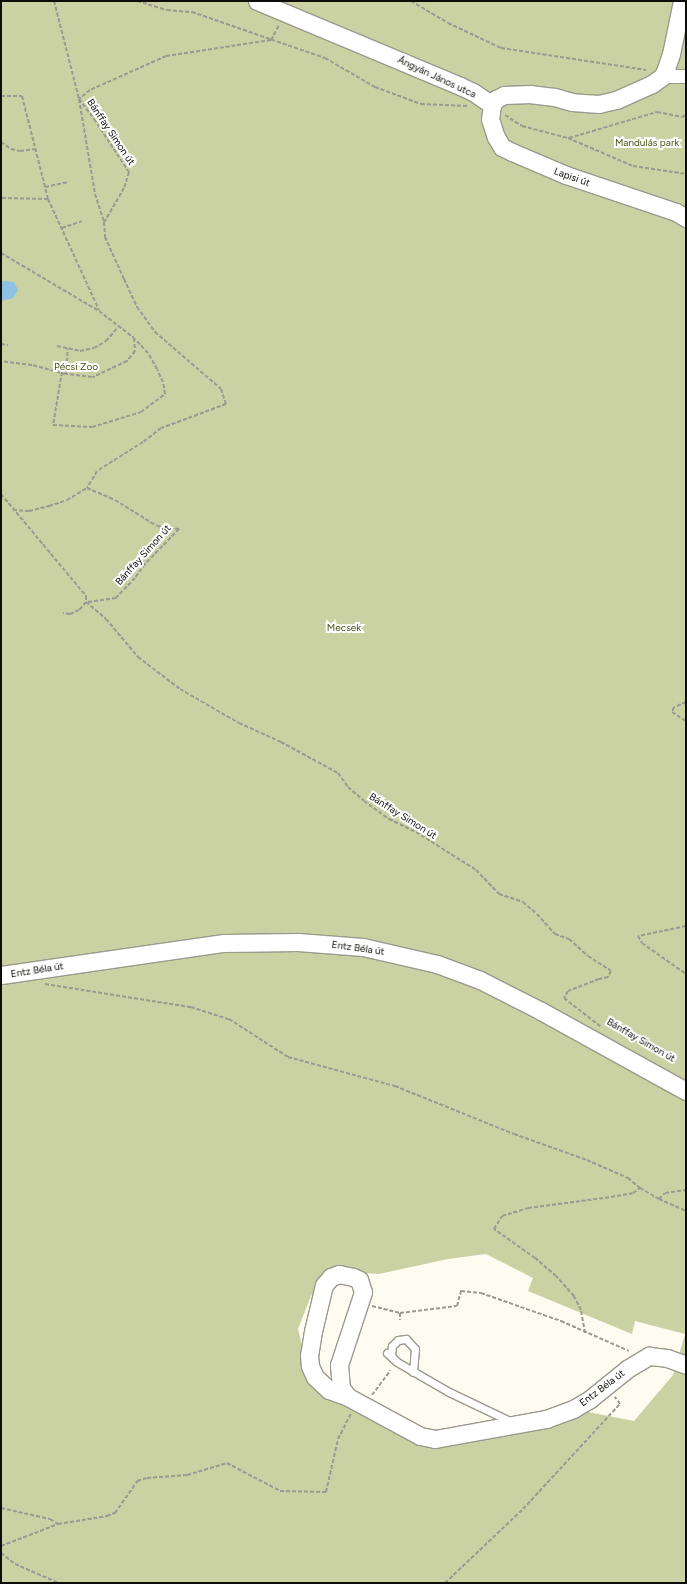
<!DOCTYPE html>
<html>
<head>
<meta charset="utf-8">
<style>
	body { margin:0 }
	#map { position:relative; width:687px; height:1584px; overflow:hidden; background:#fefbf0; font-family:Figtree,sans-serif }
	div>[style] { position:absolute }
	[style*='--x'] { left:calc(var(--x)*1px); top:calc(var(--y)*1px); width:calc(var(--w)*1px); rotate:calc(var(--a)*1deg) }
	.green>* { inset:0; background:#cad1a3 }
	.water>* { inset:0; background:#8ec1e2 }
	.path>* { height:2px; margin-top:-1px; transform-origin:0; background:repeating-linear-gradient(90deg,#9b9991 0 4px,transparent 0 6px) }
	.roads { filter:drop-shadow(1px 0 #9c988c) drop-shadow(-1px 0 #9c988c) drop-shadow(0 1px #9c988c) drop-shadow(0 -1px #9c988c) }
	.service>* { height:7px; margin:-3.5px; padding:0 3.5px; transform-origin:3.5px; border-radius:3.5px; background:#fff }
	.minor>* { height:13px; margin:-6.5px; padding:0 6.5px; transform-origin:6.5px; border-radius:6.5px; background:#fff }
	.tertiary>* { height:17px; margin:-8.5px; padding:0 8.5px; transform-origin:8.5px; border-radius:8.5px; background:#fff }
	span { translate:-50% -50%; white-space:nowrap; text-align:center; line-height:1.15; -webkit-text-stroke:4px #fff; paint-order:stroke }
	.street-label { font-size:10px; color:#0d0c08 }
	.park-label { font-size:10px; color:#4b5014 }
	.frame { position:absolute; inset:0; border:2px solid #0d0c08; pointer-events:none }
</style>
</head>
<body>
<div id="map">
	<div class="green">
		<div style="clip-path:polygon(evenodd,1px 1px,686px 1px,686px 1583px,1px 1583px,1px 1px,486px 1254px,533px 1278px,528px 1291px,632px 1334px,635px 1321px,685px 1334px,673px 1375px,634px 1421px,573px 1409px,420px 1436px,310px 1376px,298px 1329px,311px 1296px,327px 1275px,335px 1271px,379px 1274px,448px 1259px,486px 1254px)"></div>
	</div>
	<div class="water">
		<div style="clip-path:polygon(4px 281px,14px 282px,18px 290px,13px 298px,1px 301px,1px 282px)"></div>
	</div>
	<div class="path">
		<div style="--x:54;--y:1;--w:101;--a:75.7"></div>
		<div style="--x:79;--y:99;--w:96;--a:80.4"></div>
		<div style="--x:95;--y:194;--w:29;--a:72"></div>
		<div style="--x:137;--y:1;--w:31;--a:17"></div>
		<div style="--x:167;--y:10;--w:25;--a:5"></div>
		<div style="--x:192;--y:12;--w:141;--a:19.1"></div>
		<div style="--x:325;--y:58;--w:58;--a:30.1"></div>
		<div style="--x:375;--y:87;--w:49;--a:20.3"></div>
		<div style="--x:421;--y:104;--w:47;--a:2.4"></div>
		<div style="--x:411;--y:1;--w:43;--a:30.7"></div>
		<div style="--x:448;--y:23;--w:59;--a:25.3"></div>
		<div style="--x:501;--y:48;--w:147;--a:8.6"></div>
		<div style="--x:271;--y:40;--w:106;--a:171.3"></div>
		<div style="--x:166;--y:56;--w:83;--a:155.9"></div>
		<div style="--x:90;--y:90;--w:14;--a:141"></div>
		<div style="--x:79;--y:99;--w:25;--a:53"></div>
		<div style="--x:94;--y:119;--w:64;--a:56.6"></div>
		<div style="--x:129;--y:172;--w:17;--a:107"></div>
		<div style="--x:124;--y:188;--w:39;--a:120"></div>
		<div style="--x:104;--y:222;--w:15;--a:86"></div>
		<div style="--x:105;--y:237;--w:46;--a:65.7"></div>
		<div style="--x:124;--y:279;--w:31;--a:65"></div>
		<div style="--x:137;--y:307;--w:31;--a:54"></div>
		<div style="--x:155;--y:332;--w:87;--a:40.8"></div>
		<div style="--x:221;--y:389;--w:16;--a:72"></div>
		<div style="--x:226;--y:404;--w:69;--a:159.7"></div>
		<div style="--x:161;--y:428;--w:23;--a:142"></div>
		<div style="--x:143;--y:442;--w:54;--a:147.8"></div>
		<div style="--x:97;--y:471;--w:20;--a:120"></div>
		<div style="--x:87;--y:488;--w:30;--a:23"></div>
		<div style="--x:115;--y:500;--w:49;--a:31.8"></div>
		<div style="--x:157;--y:526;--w:22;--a:8"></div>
		<div style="--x:179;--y:529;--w:49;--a:134.2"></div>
		<div style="--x:145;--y:564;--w:17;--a:126"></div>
		<div style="--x:135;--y:578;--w:28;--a:134"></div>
		<div style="--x:116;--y:598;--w:30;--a:172"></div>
		<div style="--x:86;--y:602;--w:26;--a:40"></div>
		<div style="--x:106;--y:619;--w:50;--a:49.9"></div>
		<div style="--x:138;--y:657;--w:53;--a:37.3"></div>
		<div style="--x:180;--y:689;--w:68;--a:30"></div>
		<div style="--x:239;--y:723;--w:46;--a:24.3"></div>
		<div style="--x:281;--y:742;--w:65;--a:28.5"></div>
		<div style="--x:338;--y:773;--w:17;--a:54"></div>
		<div style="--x:348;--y:787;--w:21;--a:41"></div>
		<div style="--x:364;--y:801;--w:31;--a:36"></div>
		<div style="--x:389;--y:819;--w:30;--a:26"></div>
		<div style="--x:416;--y:832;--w:71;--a:32.3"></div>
		<div style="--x:476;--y:870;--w:33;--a:46"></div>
		<div style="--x:499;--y:894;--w:25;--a:18"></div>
		<div style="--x:523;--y:902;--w:18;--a:41"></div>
		<div style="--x:537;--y:914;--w:27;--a:48"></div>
		<div style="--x:555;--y:934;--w:15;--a:20"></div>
		<div style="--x:569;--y:939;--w:25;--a:42"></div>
		<div style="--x:588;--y:956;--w:27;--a:33"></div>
		<div style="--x:611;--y:971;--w:7;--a:117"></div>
		<div style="--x:608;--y:977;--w:9;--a:167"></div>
		<div style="--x:599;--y:979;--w:33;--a:159"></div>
		<div style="--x:568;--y:991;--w:8;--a:120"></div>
		<div style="--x:564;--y:998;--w:46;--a:37.9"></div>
		<div style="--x:271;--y:40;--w:17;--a:-62"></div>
		<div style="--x:1;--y:96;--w:21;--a:0"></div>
		<div style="--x:22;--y:96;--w:106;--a:75.8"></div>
		<div style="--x:48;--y:199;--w:47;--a:-178.8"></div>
		<div style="--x:505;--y:115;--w:20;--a:33"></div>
		<div style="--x:522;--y:126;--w:48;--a:14.6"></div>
		<div style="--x:568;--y:138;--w:71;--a:23.3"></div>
		<div style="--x:633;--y:166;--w:54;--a:8.6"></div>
		<div style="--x:569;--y:138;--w:92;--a:-16.5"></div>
		<div style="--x:657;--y:112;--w:25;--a:11"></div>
		<div style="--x:682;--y:117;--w:4;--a:-27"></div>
		<div style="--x:1;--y:142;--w:12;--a:35"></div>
		<div style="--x:11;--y:149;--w:9;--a:13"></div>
		<div style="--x:20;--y:151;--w:15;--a:-8"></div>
		<div style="--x:45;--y:187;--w:24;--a:-12"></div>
		<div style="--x:48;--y:199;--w:122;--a:65.3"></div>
		<div style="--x:62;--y:228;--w:21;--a:-19"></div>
		<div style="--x:1;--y:253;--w:114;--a:30.6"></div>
		<div style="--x:99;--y:311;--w:44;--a:37.6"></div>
		<div style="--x:134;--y:338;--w:13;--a:86"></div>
		<div style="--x:135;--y:351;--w:13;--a:129"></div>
		<div style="--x:127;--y:361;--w:38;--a:155"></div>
		<div style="--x:92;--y:377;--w:26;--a:-173"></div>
		<div style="--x:66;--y:374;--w:35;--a:-165"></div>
		<div style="--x:32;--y:365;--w:31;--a:-173"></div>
		<div style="--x:1;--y:344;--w:7;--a:8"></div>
		<div style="--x:57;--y:346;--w:24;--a:12"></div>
		<div style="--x:80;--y:351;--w:14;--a:-12"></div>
		<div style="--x:94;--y:348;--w:14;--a:-30"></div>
		<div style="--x:106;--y:341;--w:18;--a:-49"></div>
		<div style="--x:62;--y:372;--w:54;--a:99.6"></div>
		<div style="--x:53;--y:425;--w:39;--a:3"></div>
		<div style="--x:92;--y:427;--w:51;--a:-17"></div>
		<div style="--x:141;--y:412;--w:30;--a:-37"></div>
		<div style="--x:165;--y:394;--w:12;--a:-99"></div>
		<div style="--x:163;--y:382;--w:14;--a:-115"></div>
		<div style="--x:157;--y:369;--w:18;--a:-119"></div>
		<div style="--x:148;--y:353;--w:19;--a:-133"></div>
		<div style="--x:66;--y:374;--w:26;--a:-86"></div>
		<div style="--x:1;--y:494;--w:133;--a:50.2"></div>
		<div style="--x:86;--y:596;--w:6;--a:90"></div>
		<div style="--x:86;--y:602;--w:11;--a:131"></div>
		<div style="--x:79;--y:610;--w:10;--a:156"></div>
		<div style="--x:70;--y:614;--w:7;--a:-172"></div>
		<div style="--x:13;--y:510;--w:16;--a:4"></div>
		<div style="--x:29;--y:511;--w:21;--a:-14"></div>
		<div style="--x:49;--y:506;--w:19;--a:-18"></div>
		<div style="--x:67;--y:500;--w:23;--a:-31"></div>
		<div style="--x:686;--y:702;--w:13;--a:157"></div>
		<div style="--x:674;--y:707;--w:5;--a:112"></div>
		<div style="--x:672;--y:712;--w:17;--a:33"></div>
		<div style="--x:686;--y:926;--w:49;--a:168.2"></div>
		<div style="--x:638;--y:936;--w:8;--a:60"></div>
		<div style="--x:642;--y:943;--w:54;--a:35.2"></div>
		<div style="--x:45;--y:984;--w:148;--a:9"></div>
		<div style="--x:191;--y:1007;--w:40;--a:18"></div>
		<div style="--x:229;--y:1019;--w:70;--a:32.8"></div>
		<div style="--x:288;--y:1057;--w:111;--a:15.2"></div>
		<div style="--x:395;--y:1086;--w:128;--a:22"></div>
		<div style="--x:514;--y:1134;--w:77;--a:19.6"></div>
		<div style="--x:587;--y:1160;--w:45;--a:23.7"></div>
		<div style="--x:628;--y:1178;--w:16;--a:40"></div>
		<div style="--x:659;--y:1199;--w:30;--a:24"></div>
		<div style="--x:372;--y:1306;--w:29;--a:14"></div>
		<div style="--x:400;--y:1313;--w:57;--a:-7"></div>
		<div style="--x:457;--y:1306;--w:16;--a:-75"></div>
		<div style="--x:461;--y:1291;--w:20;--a:6"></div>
		<div style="--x:481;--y:1293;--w:85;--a:19.3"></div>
		<div style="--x:561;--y:1321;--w:74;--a:23.8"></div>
		<div style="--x:400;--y:1313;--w:7;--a:90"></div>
		<div style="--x:585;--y:1333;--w:23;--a:-100"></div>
		<div style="--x:581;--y:1310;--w:16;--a:-117"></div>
		<div style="--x:574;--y:1296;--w:27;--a:-132"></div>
		<div style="--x:556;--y:1276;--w:28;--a:-139"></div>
		<div style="--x:535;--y:1258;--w:50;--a:-144.7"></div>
		<div style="--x:494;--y:1229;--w:15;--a:-58"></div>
		<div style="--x:502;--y:1216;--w:27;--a:-17"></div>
		<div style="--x:528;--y:1208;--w:84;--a:-7.5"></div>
		<div style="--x:611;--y:1197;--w:22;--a:-10"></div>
		<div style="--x:633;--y:1193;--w:9;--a:-36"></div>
		<div style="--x:640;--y:1188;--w:22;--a:30"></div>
		<div style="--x:659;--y:1199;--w:8;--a:-45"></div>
		<div style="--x:665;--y:1193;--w:21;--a:-8"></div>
		<div style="--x:372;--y:1395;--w:31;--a:-53"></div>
		<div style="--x:1;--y:1508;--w:50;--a:12.7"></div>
		<div style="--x:50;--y:1519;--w:9;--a:32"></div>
		<div style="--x:58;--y:1524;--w:50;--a:-9.3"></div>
		<div style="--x:107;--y:1516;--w:9;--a:-21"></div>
		<div style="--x:115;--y:1513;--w:39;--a:-55"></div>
		<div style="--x:137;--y:1481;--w:10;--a:-17"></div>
		<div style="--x:147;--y:1478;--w:40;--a:-4.3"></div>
		<div style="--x:187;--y:1475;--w:42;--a:-16.7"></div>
		<div style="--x:227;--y:1463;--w:60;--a:27.8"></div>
		<div style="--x:280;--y:1491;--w:46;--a:1.2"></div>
		<div style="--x:326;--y:1492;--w:54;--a:-77.2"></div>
		<div style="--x:338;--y:1439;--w:28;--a:-63"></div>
		<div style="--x:1;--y:1546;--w:61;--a:-21.1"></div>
		<div style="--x:1;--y:1553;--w:18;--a:38"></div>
		<div style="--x:15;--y:1564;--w:48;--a:23.4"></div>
		<div style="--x:445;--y:1583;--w:108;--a:-43.5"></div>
		<div style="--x:523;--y:1509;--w:143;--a:-47.3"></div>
		<div style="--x:620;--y:1404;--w:9;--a:-126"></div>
	</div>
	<div class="roads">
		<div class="service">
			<div style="--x:387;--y:1353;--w:13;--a:42"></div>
			<div style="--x:397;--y:1362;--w:60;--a:30"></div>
			<div style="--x:449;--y:1392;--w:70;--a:25.5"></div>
			<div style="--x:393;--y:1358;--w:4;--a:-124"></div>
			<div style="--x:391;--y:1355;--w:9;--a:-84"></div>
			<div style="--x:392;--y:1346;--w:8;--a:-45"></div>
			<div style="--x:398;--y:1340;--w:8;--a:-7"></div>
			<div style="--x:406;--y:1339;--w:13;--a:48"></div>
			<div style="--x:415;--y:1349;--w:23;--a:95"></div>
		</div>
		<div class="minor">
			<div style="--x:663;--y:76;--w:23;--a:0"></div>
		</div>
		<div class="tertiary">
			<div style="--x:257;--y:1;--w:220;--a:22.7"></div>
			<div style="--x:460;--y:86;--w:14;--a:25"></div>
			<div style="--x:473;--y:92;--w:23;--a:34"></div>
			<div style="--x:682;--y:1;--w:54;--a:101.7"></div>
			<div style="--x:671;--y:54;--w:18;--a:109"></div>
			<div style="--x:665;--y:71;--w:5;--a:112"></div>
			<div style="--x:663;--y:76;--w:14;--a:144"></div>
			<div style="--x:652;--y:84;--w:39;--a:156"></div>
			<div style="--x:616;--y:100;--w:17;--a:167"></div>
			<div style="--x:599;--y:104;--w:27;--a:-176"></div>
			<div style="--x:572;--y:102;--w:19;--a:-164"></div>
			<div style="--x:554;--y:97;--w:23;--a:-173"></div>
			<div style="--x:531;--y:94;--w:27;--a:178"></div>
			<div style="--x:504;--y:95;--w:9;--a:153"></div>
			<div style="--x:496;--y:99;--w:7;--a:124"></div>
			<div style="--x:492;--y:105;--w:14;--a:98"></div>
			<div style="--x:490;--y:119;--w:19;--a:72"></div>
			<div style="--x:496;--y:137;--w:12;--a:59"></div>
			<div style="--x:502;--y:147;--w:11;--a:27"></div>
			<div style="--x:512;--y:152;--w:59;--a:23.1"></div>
			<div style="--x:566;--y:175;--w:116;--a:18.6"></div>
			<div style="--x:676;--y:212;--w:12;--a:31"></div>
			<div style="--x:1;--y:975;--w:225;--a:-8.2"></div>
			<div style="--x:224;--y:943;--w:74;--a:-0.8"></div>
			<div style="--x:298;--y:942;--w:65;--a:4.4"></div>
			<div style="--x:363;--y:947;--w:76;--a:12.9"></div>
			<div style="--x:437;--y:964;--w:46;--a:20.4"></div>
			<div style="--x:480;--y:980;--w:68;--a:26.9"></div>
			<div style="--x:541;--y:1011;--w:166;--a:28.9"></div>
			<div style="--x:348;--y:1397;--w:11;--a:-128"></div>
			<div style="--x:341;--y:1388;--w:23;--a:-95"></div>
			<div style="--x:339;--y:1365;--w:77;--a:-71.8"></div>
			<div style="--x:363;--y:1292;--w:13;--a:-108"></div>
			<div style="--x:359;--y:1280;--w:7;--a:-153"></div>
			<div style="--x:353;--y:1277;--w:14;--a:-168"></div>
			<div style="--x:339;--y:1274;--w:9;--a:159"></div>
			<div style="--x:331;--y:1277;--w:11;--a:131"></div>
			<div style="--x:324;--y:1285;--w:47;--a:103.4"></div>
			<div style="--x:313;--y:1331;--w:24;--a:99"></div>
			<div style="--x:309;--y:1355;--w:11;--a:85"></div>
			<div style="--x:310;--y:1366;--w:12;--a:66"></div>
			<div style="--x:315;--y:1377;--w:19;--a:43"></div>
			<div style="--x:329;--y:1390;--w:20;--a:20"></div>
			<div style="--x:348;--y:1397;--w:82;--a:28.4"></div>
			<div style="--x:420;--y:1436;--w:15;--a:11"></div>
			<div style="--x:435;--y:1439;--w:113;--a:-10.2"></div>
			<div style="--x:546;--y:1419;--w:29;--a:-20"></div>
			<div style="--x:573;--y:1409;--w:20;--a:-30"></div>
			<div style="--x:590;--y:1399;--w:48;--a:-39"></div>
			<div style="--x:627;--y:1369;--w:26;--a:-31"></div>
			<div style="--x:649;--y:1356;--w:18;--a:6"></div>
			<div style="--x:667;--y:1358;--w:20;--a:20"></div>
		</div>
	</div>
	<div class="street-label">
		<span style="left:437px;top:77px;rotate:25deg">Ángyán János utca</span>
		<span style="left:111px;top:132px;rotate:56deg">Bánffay Simon út</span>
		<span style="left:572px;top:177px;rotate:20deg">Lapisi út</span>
		<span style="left:143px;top:555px;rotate:-48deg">Bánffay Simon út</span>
		<span style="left:403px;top:816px;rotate:32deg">Bánffay Simon út</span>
		<span style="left:358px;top:948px;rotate:8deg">Entz Béla út</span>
		<span style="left:37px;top:970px;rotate:-9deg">Entz Béla út</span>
		<span style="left:641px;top:1040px;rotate:30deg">Bánffay Simon út</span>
		<span style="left:602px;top:1388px;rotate:-37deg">Entz Béla út</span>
	</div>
	<div class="park-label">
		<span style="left:647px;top:143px">Mandulás park</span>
		<span style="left:76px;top:367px">Pécsi Zoo</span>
		<span style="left:344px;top:628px">Mecsek</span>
	</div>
	<div class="frame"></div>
</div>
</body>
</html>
